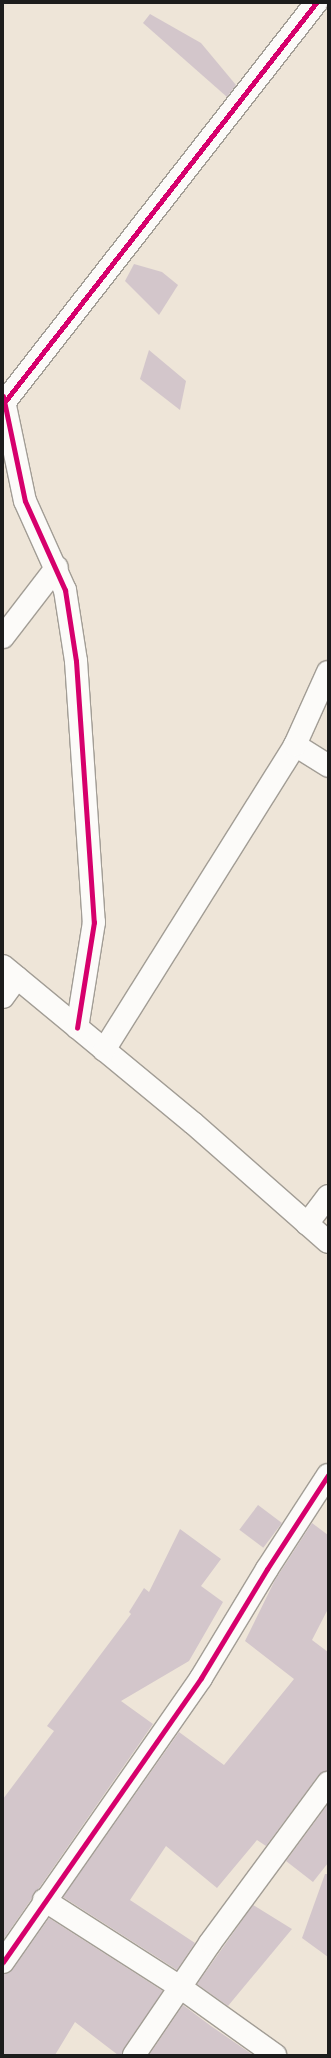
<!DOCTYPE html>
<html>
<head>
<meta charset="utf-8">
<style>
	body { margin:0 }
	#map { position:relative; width:331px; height:2058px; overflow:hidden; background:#eee5d8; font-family:"Indie Flower",sans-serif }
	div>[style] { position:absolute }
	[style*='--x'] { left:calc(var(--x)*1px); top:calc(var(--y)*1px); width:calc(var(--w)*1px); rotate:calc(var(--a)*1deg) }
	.building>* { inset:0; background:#d3c6cb; transform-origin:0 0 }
	.roads { filter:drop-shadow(1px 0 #a29d95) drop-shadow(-1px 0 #a29d95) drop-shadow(0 1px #a29d95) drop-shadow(0 -1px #a29d95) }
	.minor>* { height:22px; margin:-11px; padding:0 11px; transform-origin:11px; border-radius:11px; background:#fcfbf9 }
	.cycleway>* { height:5px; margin:-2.5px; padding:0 2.5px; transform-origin:2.5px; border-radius:2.5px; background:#d6006c }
	span { translate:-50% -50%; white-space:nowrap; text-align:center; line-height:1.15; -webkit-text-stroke:4px #fcf5e5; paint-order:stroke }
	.frame { position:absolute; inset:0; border:4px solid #1c1c1c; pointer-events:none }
</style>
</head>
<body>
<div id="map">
	<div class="building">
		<div style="clip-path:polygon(150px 14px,201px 43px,236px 85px,227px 97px,143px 23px)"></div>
		<div style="clip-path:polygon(134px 264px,162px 272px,178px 285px,159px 315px,125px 281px)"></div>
		<div style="clip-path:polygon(149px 350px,186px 381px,180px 410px,140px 379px)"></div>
		<div style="left:258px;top:1505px;width:30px;height:31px;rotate:37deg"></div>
		<div style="clip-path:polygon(312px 1523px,328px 1535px,328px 1609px,312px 1640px,328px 1652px,328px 1771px,318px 1776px,266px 1846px,257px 1840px,217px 1888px,166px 1846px,130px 1900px,195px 1943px,177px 1970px,63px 1897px,179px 1732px,224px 1765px,294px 1679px,245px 1641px,275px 1580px)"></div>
		<div style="clip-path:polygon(180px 1529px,221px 1559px,201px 1586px,223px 1602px,189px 1661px,121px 1701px,153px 1724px,3px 1940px,3px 1799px,54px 1731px,47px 1726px,131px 1614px,129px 1612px,144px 1588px,149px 1592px)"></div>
		<div style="clip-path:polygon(328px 1804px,328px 1863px,313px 1882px,286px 1861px)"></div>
		<div style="clip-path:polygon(325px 1874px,328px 1874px,328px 1957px,302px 1938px)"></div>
		<div style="clip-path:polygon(253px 1905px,292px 1929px,228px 2006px,197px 1984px)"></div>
		<div style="clip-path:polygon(49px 1918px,163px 1991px,124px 2048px,122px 2055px,118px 2055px,75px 2022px,55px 2055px,3px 2055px,3px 1974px,13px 1969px)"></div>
		<div style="clip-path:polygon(183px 2005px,211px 2026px,253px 2055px,149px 2055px)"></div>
	</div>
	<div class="roads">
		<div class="minor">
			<div style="--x:3;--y:396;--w:107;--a:78.2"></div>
			<div style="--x:25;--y:501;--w:98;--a:65.8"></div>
			<div style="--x:65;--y:590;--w:72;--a:81.2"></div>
			<div style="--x:76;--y:661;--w:262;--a:86.1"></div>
			<div style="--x:94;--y:922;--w:107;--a:99.1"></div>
			<div style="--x:3;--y:404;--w:509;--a:-52.03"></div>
			<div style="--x:3;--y:637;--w:88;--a:-52.4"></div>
			<div style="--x:295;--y:745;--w:39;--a:32"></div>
			<div style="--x:3;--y:966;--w:246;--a:39.6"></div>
			<div style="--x:193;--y:1123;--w:180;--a:41.4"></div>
			<div style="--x:3;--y:997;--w:24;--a:-54"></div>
			<div style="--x:104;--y:1050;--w:360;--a:-57.9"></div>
			<div style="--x:295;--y:745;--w:80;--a:-65.7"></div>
			<div style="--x:307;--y:1224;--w:35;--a:-53"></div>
			<div style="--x:44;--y:1900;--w:161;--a:32.6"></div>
			<div style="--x:180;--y:1987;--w:117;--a:35.6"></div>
			<div style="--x:3;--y:1962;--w:346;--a:-55.1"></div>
			<div style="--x:201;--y:1678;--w:127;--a:-58.8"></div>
			<div style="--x:267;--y:1569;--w:112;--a:-57"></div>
			<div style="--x:134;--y:2055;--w:135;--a:-55.8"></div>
			<div style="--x:210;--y:1943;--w:199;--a:-53.6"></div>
		</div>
	</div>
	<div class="cycleway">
		<div style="--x:3;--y:396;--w:107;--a:78.2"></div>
		<div style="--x:25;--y:501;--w:98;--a:65.8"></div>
		<div style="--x:65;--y:590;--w:72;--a:81.2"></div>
		<div style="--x:76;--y:661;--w:262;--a:86.1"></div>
		<div style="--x:94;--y:922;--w:107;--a:99.1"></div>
		<div style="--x:3;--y:404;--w:509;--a:-52.03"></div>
		<div style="--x:3;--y:1962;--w:346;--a:-55.1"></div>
		<div style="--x:201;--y:1678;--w:127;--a:-58.8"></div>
		<div style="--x:267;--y:1569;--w:112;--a:-57"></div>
	</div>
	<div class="frame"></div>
</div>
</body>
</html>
